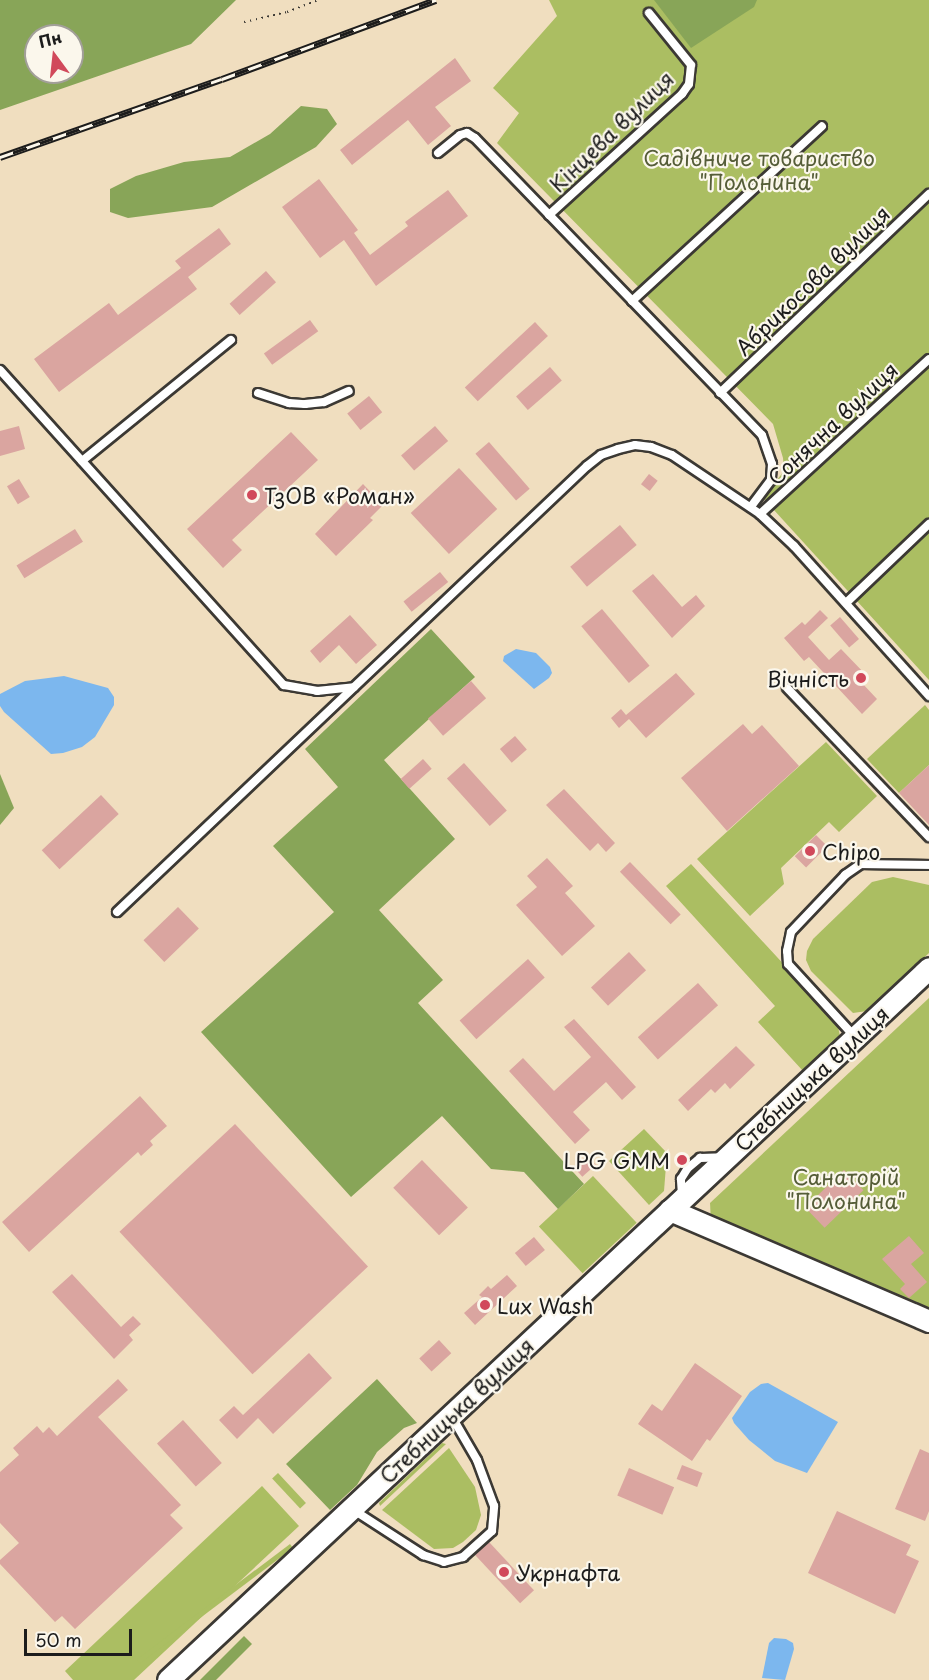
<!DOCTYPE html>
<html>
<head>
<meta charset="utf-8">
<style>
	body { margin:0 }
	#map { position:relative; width:929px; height:1680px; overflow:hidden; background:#f0debf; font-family:"Playpen Sans",sans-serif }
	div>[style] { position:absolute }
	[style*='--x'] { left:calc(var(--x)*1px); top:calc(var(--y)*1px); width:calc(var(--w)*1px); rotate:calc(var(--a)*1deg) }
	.green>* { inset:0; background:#abbe62; transform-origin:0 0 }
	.forest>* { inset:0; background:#88a558 }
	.water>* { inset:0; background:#7cb7ee }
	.building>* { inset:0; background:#daa5a0; transform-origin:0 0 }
	.path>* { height:2px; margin-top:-1px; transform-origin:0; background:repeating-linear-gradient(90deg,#3c3934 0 1.5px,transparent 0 6px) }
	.roads { filter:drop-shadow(2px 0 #3c3934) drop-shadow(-2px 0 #3c3934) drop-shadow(0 2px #3c3934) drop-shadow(0 -2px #3c3934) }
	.service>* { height:8px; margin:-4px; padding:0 4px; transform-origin:4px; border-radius:4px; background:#fff }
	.tertiary>* { height:21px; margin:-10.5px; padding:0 10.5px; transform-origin:10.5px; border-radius:10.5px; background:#fff }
	.rail>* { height:7px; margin-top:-3.5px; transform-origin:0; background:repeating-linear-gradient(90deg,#fbf7ec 0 14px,#1c1c1c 0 28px); box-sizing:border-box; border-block:2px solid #1c1c1c }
	.dots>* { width:16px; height:16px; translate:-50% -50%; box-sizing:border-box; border:3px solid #fbf7ec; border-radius:50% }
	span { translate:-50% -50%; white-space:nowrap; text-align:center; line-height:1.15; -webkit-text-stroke:4.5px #fbf7ec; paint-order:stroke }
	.street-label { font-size:21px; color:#1c1c1c }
	.park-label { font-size:21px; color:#555d38 }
	.poi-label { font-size:21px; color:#1c1c1c }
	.left { translate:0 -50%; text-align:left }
	.right { translate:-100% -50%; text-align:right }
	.north { position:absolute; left:24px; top:24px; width:60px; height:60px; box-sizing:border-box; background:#fbf7ec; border:2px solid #a29f99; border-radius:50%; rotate:345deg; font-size:16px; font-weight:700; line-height:24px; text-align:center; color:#1c1c1c }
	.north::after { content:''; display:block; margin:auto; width:21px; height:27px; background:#d1495b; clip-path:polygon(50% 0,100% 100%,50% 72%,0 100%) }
	.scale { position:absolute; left:24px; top:1629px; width:108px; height:27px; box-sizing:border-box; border:3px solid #1c1c1c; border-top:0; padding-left:8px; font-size:18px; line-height:21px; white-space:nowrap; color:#1c1c1c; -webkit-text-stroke:4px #fbf7ec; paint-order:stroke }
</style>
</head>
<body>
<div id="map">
	<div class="green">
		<div style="clip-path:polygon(549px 0,929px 0,929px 680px,763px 498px,784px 471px,783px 458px,773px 424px,497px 143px,519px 113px,493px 88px,557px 16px)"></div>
		<div style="clip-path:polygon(925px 705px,929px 710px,929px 765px,899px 793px,867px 759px)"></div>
		<div style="clip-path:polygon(826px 742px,877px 796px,839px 832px,829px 822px,781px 868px,784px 884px,750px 916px,697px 859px)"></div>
		<div style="clip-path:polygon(691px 864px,837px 1022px,840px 1036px,803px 1071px,758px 1022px,775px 1006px,666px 886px)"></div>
		<div style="clip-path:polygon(893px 877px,929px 885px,929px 953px,867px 1011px,853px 1013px,811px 971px,806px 960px,807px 951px,813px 939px,872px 882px)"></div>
		<div style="clip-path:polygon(929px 998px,929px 1313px,711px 1221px,710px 1203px)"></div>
		<div style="clip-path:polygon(644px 1129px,667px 1153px,664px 1191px,649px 1205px,609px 1161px)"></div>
		<div style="left:593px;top:1176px;width:64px;height:74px;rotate:47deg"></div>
		<div style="clip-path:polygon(442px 1443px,446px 1444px,380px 1506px,379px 1503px)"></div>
		<div style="clip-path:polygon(449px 1448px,475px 1487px,481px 1515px,476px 1530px,463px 1542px,453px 1548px,434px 1549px,382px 1510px)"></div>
		<div style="left:278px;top:1473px;width:41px;height:8px;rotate:47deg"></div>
		<div style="clip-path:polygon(262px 1486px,299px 1526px,134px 1680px,73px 1680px,65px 1671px)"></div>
		<div style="left:290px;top:1544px;width:5px;height:192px;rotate:53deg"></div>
	</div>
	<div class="forest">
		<div style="clip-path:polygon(evenodd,0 0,236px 0,191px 44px,0 110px,0 0,36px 36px,72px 36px,72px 72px,36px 72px,36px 36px)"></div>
		<div style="clip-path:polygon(654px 0,757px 0,754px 7px,691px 48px)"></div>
		<div style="clip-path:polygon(301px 106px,327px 109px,337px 124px,316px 147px,212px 207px,128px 218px,110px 212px,110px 189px,136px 176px,184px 162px,230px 157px,270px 134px)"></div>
		<div style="clip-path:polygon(431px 629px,475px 677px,384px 760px,455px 839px,379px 910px,443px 980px,418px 1003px,584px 1184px,558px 1209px,524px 1172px,491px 1169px,442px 1116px,351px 1197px,201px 1032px,334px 912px,273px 846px,338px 787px,305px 749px)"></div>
		<div style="clip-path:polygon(0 774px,14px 808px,0 825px)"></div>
		<div style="clip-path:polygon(377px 1379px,417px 1423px,404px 1428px,377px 1452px,357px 1485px,330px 1510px,286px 1464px)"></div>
		<div style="clip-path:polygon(244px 1636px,252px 1644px,216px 1680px,200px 1680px)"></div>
	</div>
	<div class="water">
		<div style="clip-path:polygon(516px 649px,536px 653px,550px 667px,552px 673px,549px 678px,534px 689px,503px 661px,504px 656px)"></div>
		<div style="clip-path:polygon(64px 676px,108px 688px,114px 697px,114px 705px,95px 737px,82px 747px,63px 753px,51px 754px,4px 712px,0 706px,0 694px,25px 681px)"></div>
		<div style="clip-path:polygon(768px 1383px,838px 1422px,807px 1473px,775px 1461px,749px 1440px,734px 1423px,732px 1418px,750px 1392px,761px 1384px)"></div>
		<div style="clip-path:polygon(774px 1638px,786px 1639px,793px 1643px,794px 1649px,785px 1680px,762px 1678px,769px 1643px)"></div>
	</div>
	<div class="building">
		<div style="clip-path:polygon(455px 58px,471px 81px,435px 107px,451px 126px,428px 145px,408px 120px,352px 165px,340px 150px)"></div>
		<div style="clip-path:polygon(319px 179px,358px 230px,354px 233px,370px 255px,408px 226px,405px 222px,448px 190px,468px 216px,376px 286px,344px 240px,320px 258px,282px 207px)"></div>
		<div style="clip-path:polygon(219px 228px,231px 244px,188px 277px,197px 289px,59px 392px,34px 359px,109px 303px,118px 315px,181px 268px,175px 261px)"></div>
		<div style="left:266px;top:271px;width:15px;height:49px;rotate:48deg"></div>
		<div style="left:310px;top:320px;width:14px;height:57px;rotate:54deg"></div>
		<div style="left:535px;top:322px;width:19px;height:96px;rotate:47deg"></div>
		<div style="left:550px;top:367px;width:18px;height:45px;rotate:49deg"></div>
		<div style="left:369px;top:396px;width:21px;height:28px;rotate:51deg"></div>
		<div style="clip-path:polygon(19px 426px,25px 449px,0 456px,0 431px)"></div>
		<div style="left:435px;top:426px;width:20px;height:45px;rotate:49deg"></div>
		<div style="clip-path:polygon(291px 432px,318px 460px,232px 540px,242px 550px,223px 568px,187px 529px)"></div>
		<div style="left:489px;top:442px;width:62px;height:18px;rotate:49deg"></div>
		<div style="left:459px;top:468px;width:56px;height:66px;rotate:47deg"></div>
		<div style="left:649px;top:474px;width:11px;height:13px;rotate:38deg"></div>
		<div style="left:19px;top:479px;width:21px;height:14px;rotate:59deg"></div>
		<div style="clip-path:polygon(363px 484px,383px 505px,370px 518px,373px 520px,336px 556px,315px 534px)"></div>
		<div style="left:620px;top:525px;width:26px;height:65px;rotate:50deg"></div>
		<div style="left:75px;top:529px;width:15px;height:69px;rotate:58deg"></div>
		<div style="left:440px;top:572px;width:13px;height:47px;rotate:51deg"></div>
		<div style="clip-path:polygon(653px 574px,682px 607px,696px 595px,705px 606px,672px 638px,632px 591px)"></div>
		<div style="left:602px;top:609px;width:74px;height:27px;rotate:50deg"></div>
		<div style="clip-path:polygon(820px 610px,828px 618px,808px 637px,829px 660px,841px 649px,867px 676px,861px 682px,877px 699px,862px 714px,809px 657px,804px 661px,784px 638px,802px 622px,805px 625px)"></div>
		<div style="clip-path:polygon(350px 615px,377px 645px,356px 664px,339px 645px,320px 663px,310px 651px)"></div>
		<div style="left:840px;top:617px;width:29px;height:13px;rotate:49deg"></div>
		<div style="clip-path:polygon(676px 673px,695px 694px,646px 738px,629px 719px,619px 728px,611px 718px,621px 709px,626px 715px)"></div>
		<div style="left:471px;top:681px;width:23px;height:57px;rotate:49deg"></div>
		<div style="clip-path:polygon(743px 724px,752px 734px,762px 725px,799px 766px,727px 831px,681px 778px)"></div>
		<div style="left:515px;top:736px;width:18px;height:20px;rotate:49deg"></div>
		<div style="left:423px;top:759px;width:13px;height:30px;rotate:48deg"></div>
		<div style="left:464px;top:763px;width:64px;height:23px;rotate:48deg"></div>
		<div style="clip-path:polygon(929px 765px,929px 825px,899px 793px)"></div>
		<div style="clip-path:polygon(564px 789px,615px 843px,606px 852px,598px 843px,590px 851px,546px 805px)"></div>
		<div style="left:101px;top:795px;width:26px;height:81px;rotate:47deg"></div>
		<div style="left:816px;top:835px;width:16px;height:30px;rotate:45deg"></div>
		<div style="clip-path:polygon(547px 858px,573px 886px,565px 893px,595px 926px,562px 956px,516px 905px,537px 887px,527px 876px)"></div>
		<div style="left:630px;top:862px;width:73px;height:14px;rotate:46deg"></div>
		<div style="left:178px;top:907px;width:30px;height:48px;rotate:46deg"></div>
		<div style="left:629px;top:952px;width:25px;height:52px;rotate:47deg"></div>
		<div style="left:528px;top:959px;width:25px;height:92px;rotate:48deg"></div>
		<div style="left:698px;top:983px;width:30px;height:81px;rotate:48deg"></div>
		<div style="clip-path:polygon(574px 1019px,636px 1087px,622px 1100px,606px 1082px,573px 1112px,590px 1130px,575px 1144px,509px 1071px,523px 1058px,554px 1091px,591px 1057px,564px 1027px)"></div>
		<div style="clip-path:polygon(736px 1046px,755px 1065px,730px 1089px,725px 1083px,715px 1093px,711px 1089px,688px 1111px,678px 1100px)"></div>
		<div style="clip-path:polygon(140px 1096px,167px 1126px,150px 1141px,153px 1145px,141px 1156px,138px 1152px,29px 1252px,2px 1222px)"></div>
		<div style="left:235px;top:1124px;width:195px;height:158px;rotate:47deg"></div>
		<div style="left:587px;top:1155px;width:13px;height:18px;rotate:48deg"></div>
		<div style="left:422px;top:1160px;width:66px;height:40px;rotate:46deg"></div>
		<div style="left:844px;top:1170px;width:28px;height:54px;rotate:46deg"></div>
		<div style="clip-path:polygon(909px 1236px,924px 1253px,911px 1264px,927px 1282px,909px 1298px,900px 1289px,905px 1284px,882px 1259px)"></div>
		<div style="left:534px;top:1237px;width:17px;height:25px;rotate:50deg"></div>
		<div style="clip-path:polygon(72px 1274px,121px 1327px,133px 1316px,141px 1324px,129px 1335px,133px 1340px,114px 1359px,52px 1292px)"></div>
		<div style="clip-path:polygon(507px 1275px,517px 1286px,475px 1325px,464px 1313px,482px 1297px,479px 1295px,488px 1286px,491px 1289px)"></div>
		<div style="left:439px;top:1340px;width:18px;height:27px;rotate:47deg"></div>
		<div style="clip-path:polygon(309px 1353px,332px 1378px,273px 1434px,258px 1418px,237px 1439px,219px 1420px,234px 1406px,243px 1415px)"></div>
		<div style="clip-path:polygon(695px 1363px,742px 1396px,710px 1441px,707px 1439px,692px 1461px,638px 1424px,652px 1404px,662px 1411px)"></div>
		<div style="clip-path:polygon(118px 1379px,128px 1390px,98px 1417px,181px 1505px,170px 1515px,183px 1528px,75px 1629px,62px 1616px,55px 1622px,0 1564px,0 1560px,19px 1543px,0 1523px,0 1472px,19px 1455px,13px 1448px,37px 1426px,43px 1433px,49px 1427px,57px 1436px)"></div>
		<div style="left:183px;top:1420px;width:58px;height:35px;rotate:48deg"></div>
		<div style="clip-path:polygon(920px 1449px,929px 1453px,929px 1511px,925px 1521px,895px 1509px)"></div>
		<div style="left:682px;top:1465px;width:22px;height:15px;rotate:21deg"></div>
		<div style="left:629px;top:1468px;width:49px;height:30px;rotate:23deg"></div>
		<div style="clip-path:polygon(837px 1511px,911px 1545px,906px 1555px,919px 1561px,895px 1614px,808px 1573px)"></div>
		<div style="left:489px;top:1542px;width:66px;height:19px;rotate:47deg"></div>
	</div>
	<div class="path">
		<div style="--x:244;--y:22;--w:44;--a:-13.1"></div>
		<div style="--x:287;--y:12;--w:33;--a:-21"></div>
	</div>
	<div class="roads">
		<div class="service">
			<div style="--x:438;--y:153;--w:28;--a:-39"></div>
			<div style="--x:460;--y:135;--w:7;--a:-16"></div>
			<div style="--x:467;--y:133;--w:9;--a:32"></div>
			<div style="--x:475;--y:138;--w:413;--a:46"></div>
			<div style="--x:762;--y:435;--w:31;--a:71"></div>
			<div style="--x:772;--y:464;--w:16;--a:94"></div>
			<div style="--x:771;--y:480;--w:34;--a:127"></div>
			<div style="--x:549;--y:215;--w:180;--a:-42.3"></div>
			<div style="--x:682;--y:94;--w:12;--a:-55"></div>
			<div style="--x:689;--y:84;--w:19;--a:-84"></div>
			<div style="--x:691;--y:65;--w:67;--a:-128.9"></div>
			<div style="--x:632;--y:301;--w:258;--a:-42.6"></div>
			<div style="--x:0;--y:370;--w:424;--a:48"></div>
			<div style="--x:284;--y:685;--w:34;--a:10"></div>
			<div style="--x:317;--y:691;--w:37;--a:-6"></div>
			<div style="--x:258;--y:393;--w:33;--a:18"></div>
			<div style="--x:289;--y:403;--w:16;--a:4"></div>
			<div style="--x:305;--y:404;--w:19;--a:-6"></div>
			<div style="--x:324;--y:402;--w:27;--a:-24"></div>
			<div style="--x:720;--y:393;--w:289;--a:-43.6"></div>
			<div style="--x:82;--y:461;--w:192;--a:-39.1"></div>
			<div style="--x:760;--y:514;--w:229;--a:-42.5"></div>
			<div style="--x:846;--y:603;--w:115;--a:-43.6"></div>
			<div style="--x:787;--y:688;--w:206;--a:46.4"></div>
			<div style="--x:117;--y:912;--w:648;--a:-43.5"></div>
			<div style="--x:587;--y:466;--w:18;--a:-38"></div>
			<div style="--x:601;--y:455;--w:18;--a:-19"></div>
			<div style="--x:618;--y:449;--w:17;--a:-13"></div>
			<div style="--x:635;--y:445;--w:16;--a:7"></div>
			<div style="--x:651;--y:447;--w:22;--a:21"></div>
			<div style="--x:672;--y:455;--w:106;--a:33.8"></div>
			<div style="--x:760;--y:514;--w:47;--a:43.3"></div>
			<div style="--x:794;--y:546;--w:202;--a:48"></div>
			<div style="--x:855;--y:1037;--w:99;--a:-132.5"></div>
			<div style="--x:788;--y:964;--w:13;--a:-94"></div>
			<div style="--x:787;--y:951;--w:19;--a:-78"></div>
			<div style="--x:791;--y:932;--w:79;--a:-46.5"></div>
			<div style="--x:845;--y:875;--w:19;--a:-35"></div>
			<div style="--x:861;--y:864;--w:68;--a:0.8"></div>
			<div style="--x:682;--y:1195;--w:16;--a:-94"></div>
			<div style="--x:681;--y:1179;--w:13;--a:-58"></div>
			<div style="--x:688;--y:1168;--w:16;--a:-40"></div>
			<div style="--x:700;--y:1158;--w:23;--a:-2"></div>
			<div style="--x:352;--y:1509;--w:85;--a:32.9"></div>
			<div style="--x:423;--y:1555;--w:22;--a:18"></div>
			<div style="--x:444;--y:1562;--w:20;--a:-15"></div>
			<div style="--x:463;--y:1557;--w:39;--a:-42"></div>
			<div style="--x:492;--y:1531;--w:25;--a:-85"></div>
			<div style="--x:494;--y:1506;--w:49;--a:-110.3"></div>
			<div style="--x:477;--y:1460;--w:50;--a:-120.2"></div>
		</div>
		<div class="tertiary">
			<div style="--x:670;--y:1210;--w:282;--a:23.2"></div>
			<div style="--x:168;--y:1680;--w:1042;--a:-43.09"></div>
		</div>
	</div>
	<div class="rail">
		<div style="--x:0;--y:157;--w:235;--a:-19.4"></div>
		<div style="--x:222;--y:79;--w:228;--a:-20.3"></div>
	</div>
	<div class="dots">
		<div style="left:252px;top:495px;background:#d1495b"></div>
		<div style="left:861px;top:678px;background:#d1495b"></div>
		<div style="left:810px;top:851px;background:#d1495b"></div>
		<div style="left:682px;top:1160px;background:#d1495b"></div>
		<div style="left:485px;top:1305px;background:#d1495b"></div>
		<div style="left:504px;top:1572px;background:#d1495b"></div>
	</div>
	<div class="street-label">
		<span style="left:611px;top:131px;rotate:-44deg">Кінцева вулиця</span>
		<span style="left:812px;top:280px;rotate:-44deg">Абрикосова вулиця</span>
		<span style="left:832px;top:423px;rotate:-43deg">Сонячна вулиця</span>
		<span style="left:811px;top:1078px;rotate:-43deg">Стебницька вулиця</span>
		<span style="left:456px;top:1410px;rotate:-43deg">Стебницька вулиця</span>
	</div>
	<div class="park-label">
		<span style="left:759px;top:169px">Садівниче товариство<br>"Полонина"</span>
		<span style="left:846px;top:1188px">Санаторій<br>"Полонина"</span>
	</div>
	<div class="poi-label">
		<span class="left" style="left:264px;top:495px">ТзОВ «Роман»</span>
		<span class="right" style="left:849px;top:678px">Вічність</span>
		<span class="left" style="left:822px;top:851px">Chipo</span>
		<span class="right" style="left:670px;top:1160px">LPG GMM</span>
		<span class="left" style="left:497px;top:1305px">Lux Wash</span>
		<span class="left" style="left:516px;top:1572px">Укрнафта</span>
	</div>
	<div class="north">Пн</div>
	<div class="scale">50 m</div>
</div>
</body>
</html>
